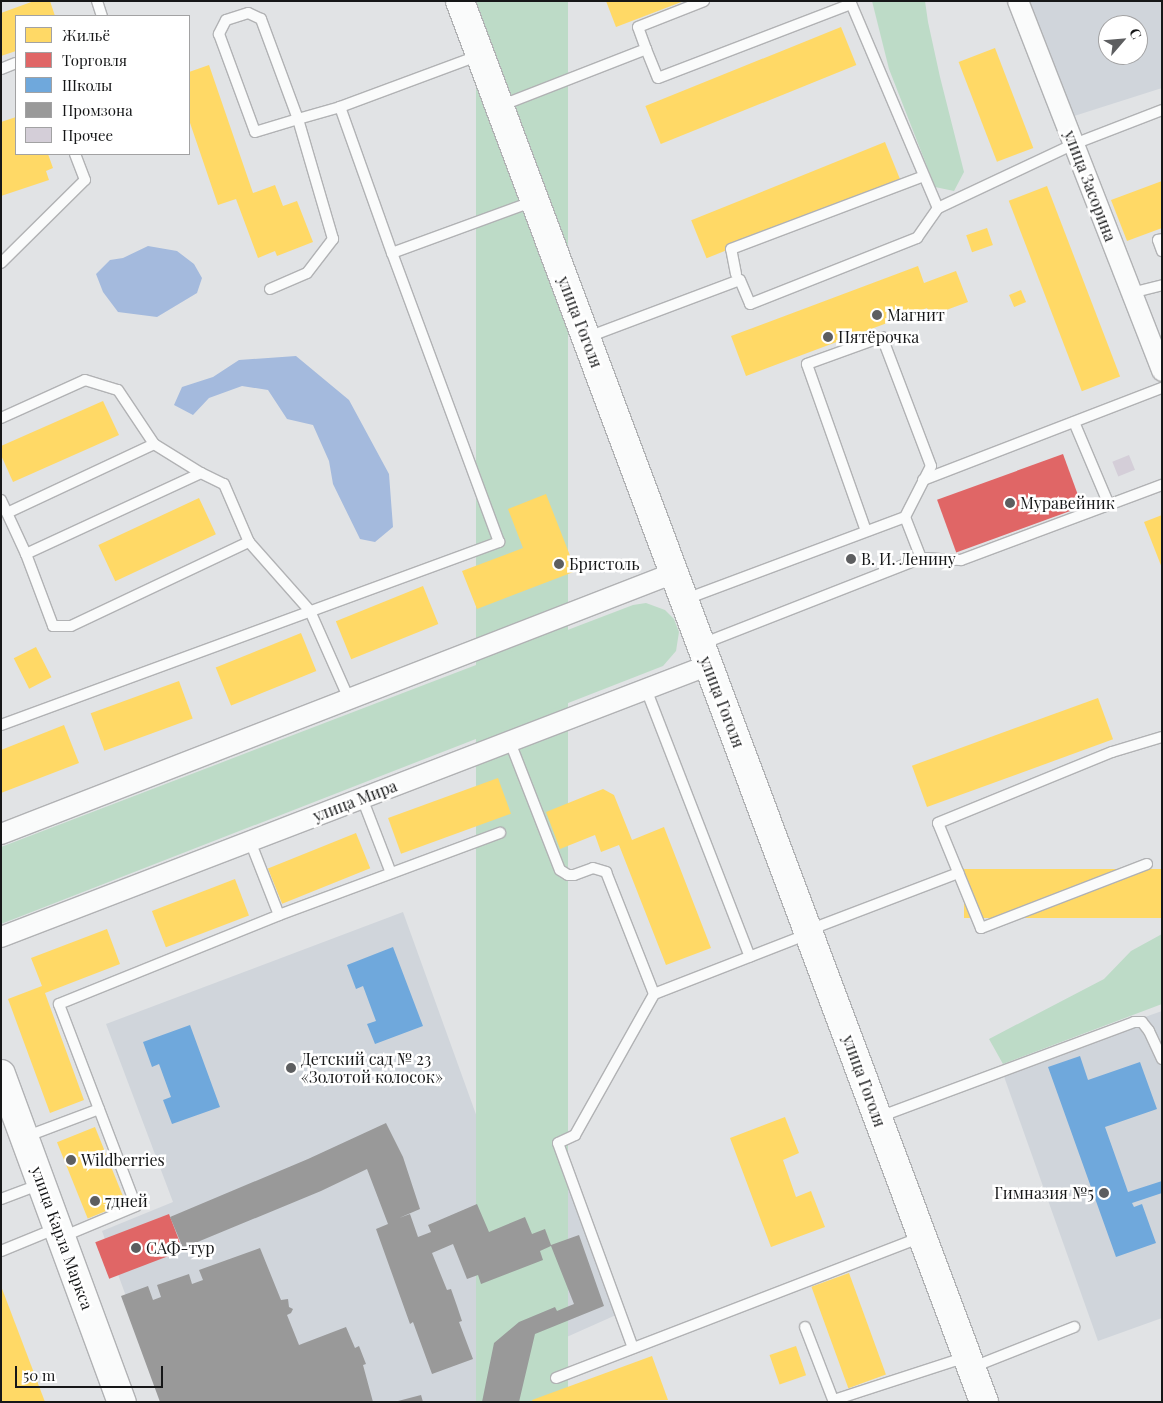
<!DOCTYPE html>
<html>
<head>
<meta charset="utf-8">
<style>
	body { margin:0 }
	#map { position:relative; width:1163px; height:1403px; overflow:hidden; background:#e1e3e5; font-family:"Playfair Display",serif }
	div>[style] { position:absolute }
	[style*='--x'] { left:calc(var(--x)*1px); top:calc(var(--y)*1px); width:calc(var(--w)*1px); rotate:calc(var(--a)*1deg) }
	.built>* { inset:0; background:#d0d5db }
	.green>* { inset:0; background:#bddbc7; transform-origin:0 0 }
	.water>* { inset:0; background:#a4badd }
	.homes>* { inset:0; background:#ffd966; transform-origin:0 0 }
	.shops>* { inset:0; background:#e06666; transform-origin:0 0 }
	.schools>* { inset:0; background:#6fa8dc }
	.industry>* { inset:0; background:#999 }
	.building>* { inset:0; background:#d4ced8; transform-origin:0 0 }
	.roads { filter:drop-shadow(1px 0 #b1b2b4) drop-shadow(-1px 0 #b1b2b4) drop-shadow(0 1px #b1b2b4) drop-shadow(0 -1px #b1b2b4) }
	.lane>* { height:10px; margin:-5px; padding:0 5px; transform-origin:5px; border-radius:5px; background:#fafbfb }
	.street>* { height:20px; margin:-10px; padding:0 10px; transform-origin:10px; border-radius:10px; background:#fafbfb }
	.secondary>* { height:28px; margin:-14px; padding:0 14px; transform-origin:14px; border-radius:14px; background:#fafbfb }
	.dots>* { width:14px; height:14px; translate:-50% -50%; box-sizing:border-box; border:2px solid #fff; border-radius:50% }
	span { translate:-50% -50%; white-space:nowrap; text-align:center; line-height:1.15; -webkit-text-stroke:5px #fff; paint-order:stroke }
	.street-label { font-size:16px; color:#161718 }
	.poi-label { font-size:16px; color:#161718 }
	.left { translate:0 -50%; text-align:left }
	.right { translate:-100% -50%; text-align:right }
	.frame { position:absolute; inset:0; border:2px solid #161718; pointer-events:none }
	.legend { position:absolute; left:15px; top:15px; width:175px; height:140px; box-sizing:border-box; background:#fff; border:1px solid #a2a2a3; margin:0; padding:6px 9px; list-style:none; font-size:15px; color:#161718 }
	.legend li { display:flex; align-items:center; gap:10px; height:25px }
	.legend b { width:25px; border:1px solid #a2a2a3 }
	.north { position:absolute; left:1098px; top:15px; width:50px; height:50px; box-sizing:border-box; background:#fff; border:1px solid #a2a2a3; border-radius:50%; rotate:63deg; font-size:14px; font-weight:700; line-height:20px; text-align:center; color:#161718 }
	.north::after { content:''; display:block; margin:auto; width:18px; height:22px; background:#5d5e60; clip-path:polygon(50% 0,100% 100%,50% 72%,0 100%) }
	.scale { position:absolute; left:15px; top:1366px; width:148px; height:22px; box-sizing:border-box; border:2px solid #161718; border-top:0; padding-left:6px; font-size:15px; line-height:18px; white-space:nowrap; color:#161718; -webkit-text-stroke:4px #fff; paint-order:stroke }
</style>
</head>
<body>
<div id="map">
	<div class="built">
		<div style="clip-path:polygon(evenodd,1026px 1px,1162px 1px,1162px 88px,1071px 117px,1026px 1px,1108px 25px,1138px 25px,1138px 55px,1108px 55px,1108px 25px)"></div>
		<div style="clip-path:polygon(403px 912px,478px 1120px,537px 1098px,616px 1315px,542px 1348px,526px 1402px,165px 1402px,102px 1231px,173px 1202px,106px 1024px)"></div>
		<div style="clip-path:polygon(1162px 1011px,1162px 1318px,1098px 1341px,1001px 1068px)"></div>
	</div>
	<div class="green">
		<div style="left:476px;top:1px;width:92px;height:1497px"></div>
		<div style="clip-path:polygon(872px 1px,925px 1px,928px 22px,940px 77px,964px 172px,954px 191px,935px 187px,889px 69px)"></div>
		<div style="clip-path:polygon(646px 603px,665px 610px,674px 619px,679px 632px,676px 651px,663px 666px,1px 924px,1px 847px,633px 605px)"></div>
		<div style="clip-path:polygon(1162px 934px,1162px 1004px,1003px 1064px,989px 1039px,1104px 979px,1131px 951px)"></div>
	</div>
	<div class="water">
		<div style="clip-path:polygon(148px 246px,177px 251px,194px 264px,202px 278px,197px 293px,157px 317px,118px 312px,103px 292px,96px 274px,110px 260px,123px 258px)"></div>
		<div style="clip-path:polygon(296px 356px,349px 400px,389px 474px,393px 527px,375px 542px,360px 539px,333px 484px,329px 461px,313px 425px,287px 419px,268px 390px,242px 386px,209px 398px,193px 415px,174px 405px,182px 387px,213px 377px,239px 360px)"></div>
	</div>
	<div class="homes">
		<div style="clip-path:polygon(34px 1px,50px 1px,55px 16px,16px 16px,16px 51px,1px 56px,1px 13px)"></div>
		<div style="clip-path:polygon(606px 1px,684px 1px,616px 27px)"></div>
		<div style="left:841px;top:27px;width:41px;height:211px;rotate:68deg"></div>
		<div style="left:995px;top:48px;width:107px;height:39px;rotate:69deg"></div>
		<div style="clip-path:polygon(209px 65px,253px 193px,275px 185px,283px 206px,297px 201px,313px 242px,277px 256px,275px 251px,258px 258px,236px 199px,218px 205px,189px 120px,189px 72px)"></div>
		<div style="clip-path:polygon(16px 117px,16px 154px,48px 154px,53px 168px,46px 171px,49px 180px,1px 196px,1px 122px)"></div>
		<div style="left:885px;top:142px;width:41px;height:209px;rotate:68deg"></div>
		<div style="clip-path:polygon(1162px 181px,1162px 228px,1127px 241px,1111px 200px)"></div>
		<div style="left:1047px;top:186px;width:204px;height:41px;rotate:69deg"></div>
		<div style="left:987px;top:228px;width:18px;height:22px;rotate:71deg"></div>
		<div style="clip-path:polygon(918px 266px,924px 283px,956px 271px,968px 302px,930px 316px,927px 308px,746px 376px,731px 336px)"></div>
		<div style="left:1021px;top:290px;width:13px;height:13px;rotate:67deg"></div>
		<div style="clip-path:polygon(103px 401px,119px 435px,13px 482px,1px 455px,1px 446px)"></div>
		<div style="clip-path:polygon(546px 494px,576px 571px,477px 609px,462px 571px,523px 548px,508px 509px)"></div>
		<div style="left:199px;top:498px;width:40px;height:111px;rotate:65deg"></div>
		<div style="clip-path:polygon(1162px 515px,1162px 568px,1144px 522px)"></div>
		<div style="left:423px;top:586px;width:41px;height:94px;rotate:68deg"></div>
		<div style="left:301px;top:633px;width:41px;height:92px;rotate:68deg"></div>
		<div style="left:36px;top:647px;width:34px;height:25px;rotate:63deg"></div>
		<div style="left:179px;top:681px;width:40px;height:94px;rotate:70deg"></div>
		<div style="left:1098px;top:698px;width:44px;height:198px;rotate:70deg"></div>
		<div style="clip-path:polygon(64px 725px,79px 763px,1px 793px,1px 750px)"></div>
		<div style="left:498px;top:778px;width:38px;height:117px;rotate:70deg"></div>
		<div style="clip-path:polygon(603px 789px,614px 795px,632px 840px,664px 827px,711px 948px,666px 965px,619px 845px,601px 852px,595px 835px,560px 849px,546px 812px)"></div>
		<div style="left:356px;top:833px;width:38px;height:95px;rotate:68deg"></div>
		<div style="left:1162px;top:869px;width:49px;height:198px;rotate:90deg"></div>
		<div style="left:235px;top:879px;width:39px;height:89px;rotate:69deg"></div>
		<div style="clip-path:polygon(107px 929px,120px 964px,45px 993px,84px 1100px,50px 1113px,8px 999px,42px 986px,31px 958px)"></div>
		<div style="clip-path:polygon(785px 1117px,799px 1153px,783px 1160px,796px 1197px,811px 1191px,825px 1227px,771px 1247px,730px 1138px)"></div>
		<div style="left:95px;top:1127px;width:82px;height:41px;rotate:68deg"></div>
		<div style="left:849px;top:1273px;width:108px;height:40px;rotate:70deg"></div>
		<div style="clip-path:polygon(1px 1286px,45px 1402px,1px 1402px)"></div>
		<div style="left:796px;top:1346px;width:31px;height:28px;rotate:71deg"></div>
		<div style="clip-path:polygon(652px 1356px,668px 1400px,533px 1402px,532px 1400px)"></div>
	</div>
	<div class="shops">
		<div style="left:1063px;top:454px;width:56px;height:134px;rotate:70deg"></div>
		<div style="left:169px;top:1214px;width:39px;height:79px;rotate:69deg"></div>
	</div>
	<div class="schools">
		<div style="clip-path:polygon(393px 947px,423px 1026px,375px 1044px,367px 1024px,376px 1021px,363px 986px,356px 989px,347px 965px)"></div>
		<div style="clip-path:polygon(190px 1025px,220px 1107px,172px 1124px,163px 1100px,171px 1097px,159px 1064px,152px 1067px,143px 1042px)"></div>
		<div style="clip-path:polygon(1080px 1056px,1088px 1080px,1140px 1062px,1157px 1109px,1105px 1127px,1128px 1192px,1162px 1181px,1162px 1193px,1132px 1203px,1134px 1207px,1142px 1204px,1156px 1243px,1116px 1257px,1048px 1067px)"></div>
	</div>
	<div class="industry">
		<div style="clip-path:polygon(386px 1123px,403px 1157px,420px 1209px,399px 1218px,410px 1214px,418px 1237px,431px 1232px,428px 1225px,477px 1204px,489px 1232px,525px 1217px,532px 1234px,545px 1229px,551px 1245px,579px 1235px,604px 1306px,535px 1334px,519px 1402px,482px 1402px,494px 1343px,519px 1322px,555px 1307px,557px 1311px,574px 1304px,551px 1246px,540px 1251px,543px 1260px,481px 1284px,478px 1275px,467px 1279px,453px 1244px,432px 1253px,447px 1290px,451px 1289px,457px 1306px,462px 1321px,459px 1322px,473px 1359px,432px 1374px,413px 1322px,410px 1324px,376px 1229px,388px 1224px,367px 1169px,321px 1191px,183px 1248px,170px 1217px,308px 1159px)"></div>
		<div style="clip-path:polygon(260px 1248px,281px 1300px,288px 1299px,289px 1307px,293px 1309px,291px 1313px,287px 1315px,299px 1345px,346px 1327px,355px 1348px,359px 1346px,366px 1364px,363px 1365px,373px 1402px,160px 1402px,121px 1296px,148px 1286px,153px 1300px,161px 1297px,157px 1285px,189px 1274px,192px 1284px,203px 1280px,199px 1270px)"></div>
		<div style="clip-path:polygon(421px 1395px,423px 1402px,398px 1402px,398px 1401px)"></div>
	</div>
	<div class="building">
		<div style="left:1129px;top:455px;width:16px;height:18px;rotate:68deg"></div>
	</div>
	<div class="roads">
		<div class="lane">
			<div style="--x:97;--y:1;--w:16;--a:72"></div>
			<div style="--x:850;--y:1;--w:225;--a:67"></div>
			<div style="--x:646;--y:49;--w:23;--a:-110"></div>
			<div style="--x:638;--y:27;--w:71;--a:-21.5"></div>
			<div style="--x:1;--y:69;--w:16;--a:-22"></div>
			<div style="--x:500;--y:106;--w:157;--a:-21.3"></div>
			<div style="--x:646;--y:49;--w:31;--a:68"></div>
			<div style="--x:658;--y:78;--w:207;--a:-21"></div>
			<div style="--x:1162;--y:239;--w:4;--a:166"></div>
			<div style="--x:1158;--y:240;--w:12;--a:70"></div>
			<div style="--x:392;--y:253;--w:155;--a:-109.6"></div>
			<div style="--x:340;--y:107;--w:149;--a:-20.4"></div>
			<div style="--x:1;--y:263;--w:118;--a:-44.7"></div>
			<div style="--x:85;--y:180;--w:28;--a:-111"></div>
			<div style="--x:736;--y:274;--w:25;--a:-101"></div>
			<div style="--x:731;--y:249;--w:206;--a:-20.7"></div>
			<div style="--x:270;--y:289;--w:40;--a:-23.4"></div>
			<div style="--x:307;--y:273;--w:43;--a:-52.6"></div>
			<div style="--x:333;--y:239;--w:125;--a:-106.3"></div>
			<div style="--x:298;--y:119;--w:107;--a:-110.3"></div>
			<div style="--x:261;--y:19;--w:14;--a:-155"></div>
			<div style="--x:248;--y:13;--w:23;--a:162"></div>
			<div style="--x:226;--y:20;--w:16;--a:117"></div>
			<div style="--x:219;--y:34;--w:104;--a:69.8"></div>
			<div style="--x:255;--y:132;--w:45;--a:-16.8"></div>
			<div style="--x:298;--y:119;--w:44;--a:-15.9"></div>
			<div style="--x:1131;--y:293;--w:32;--a:-14"></div>
			<div style="--x:588;--y:337;--w:162;--a:-20.6"></div>
			<div style="--x:740;--y:280;--w:26;--a:67"></div>
			<div style="--x:750;--y:304;--w:180;--a:-21.6"></div>
			<div style="--x:917;--y:238;--w:37;--a:-55"></div>
			<div style="--x:938;--y:208;--w:150;--a:-25.2"></div>
			<div style="--x:1074;--y:144;--w:94;--a:-21.1"></div>
			<div style="--x:1;--y:418;--w:92;--a:-24.3"></div>
			<div style="--x:85;--y:380;--w:34;--a:17"></div>
			<div style="--x:118;--y:390;--w:65;--a:56.3"></div>
			<div style="--x:1074;--y:422;--w:90;--a:67.1"></div>
			<div style="--x:201;--y:473;--w:25;--a:26"></div>
			<div style="--x:224;--y:484;--w:63;--a:66.7"></div>
			<div style="--x:923;--y:480;--w:256;--a:-21.1"></div>
			<div style="--x:1;--y:500;--w:60;--a:65.2"></div>
			<div style="--x:26;--y:554;--w:77;--a:69.4"></div>
			<div style="--x:53;--y:626;--w:18;--a:0"></div>
			<div style="--x:71;--y:626;--w:197;--a:-25.3"></div>
			<div style="--x:249;--y:542;--w:92;--a:48.5"></div>
			<div style="--x:310;--y:611;--w:96;--a:66.1"></div>
			<div style="--x:7;--y:513;--w:162;--a:-25.1"></div>
			<div style="--x:154;--y:444;--w:55;--a:31.7"></div>
			<div style="--x:201;--y:473;--w:193;--a:155.2"></div>
			<div style="--x:866;--y:531;--w:177;--a:-109.5"></div>
			<div style="--x:807;--y:364;--w:80;--a:-19.8"></div>
			<div style="--x:882;--y:337;--w:138;--a:69.2"></div>
			<div style="--x:931;--y:466;--w:57;--a:117"></div>
			<div style="--x:686;--y:599;--w:234;--a:-20.5"></div>
			<div style="--x:905;--y:517;--w:44;--a:68.7"></div>
			<div style="--x:702;--y:644;--w:235;--a:-21.4"></div>
			<div style="--x:921;--y:558;--w:40;--a:2.9"></div>
			<div style="--x:961;--y:560;--w:215;--a:-20.5"></div>
			<div style="--x:646;--y:689;--w:287;--a:68.8"></div>
			<div style="--x:1;--y:725;--w:531;--a:-20.18"></div>
			<div style="--x:499;--y:542;--w:308;--a:-110.3"></div>
			<div style="--x:392;--y:253;--w:151;--a:-20.1"></div>
			<div style="--x:510;--y:742;--w:137;--a:68.7"></div>
			<div style="--x:560;--y:870;--w:9;--a:32"></div>
			<div style="--x:568;--y:875;--w:6;--a:0"></div>
			<div style="--x:574;--y:875;--w:20;--a:-20"></div>
			<div style="--x:593;--y:868;--w:14;--a:17"></div>
			<div style="--x:606;--y:872;--w:131;--a:68.5"></div>
			<div style="--x:654;--y:994;--w:165;--a:-21.3"></div>
			<div style="--x:362;--y:798;--w:80;--a:68.9"></div>
			<div style="--x:250;--y:841;--w:79;--a:68.6"></div>
			<div style="--x:1147;--y:864;--w:178;--a:158.9"></div>
			<div style="--x:981;--y:928;--w:113;--a:-112.3"></div>
			<div style="--x:938;--y:823;--w:188;--a:-22.2"></div>
			<div style="--x:1112;--y:752;--w:52;--a:-16.7"></div>
			<div style="--x:809;--y:930;--w:160;--a:-20.9"></div>
			<div style="--x:879;--y:1117;--w:272;--a:-20.4"></div>
			<div style="--x:1134;--y:1022;--w:8;--a:0"></div>
			<div style="--x:1142;--y:1022;--w:11;--a:52"></div>
			<div style="--x:1149;--y:1031;--w:31;--a:65"></div>
			<div style="--x:25;--y:1137;--w:79;--a:-20.7"></div>
			<div style="--x:1;--y:1199;--w:43;--a:-20.6"></div>
			<div style="--x:62;--y:1237;--w:80;--a:-22.7"></div>
			<div style="--x:136;--y:1206;--w:216;--a:-110.9"></div>
			<div style="--x:59;--y:1004;--w:237;--a:-22"></div>
			<div style="--x:279;--y:915;--w:236;--a:-20.4"></div>
			<div style="--x:1;--y:1251;--w:61;--a:-22.3"></div>
			<div style="--x:805;--y:1327;--w:80;--a:68.9"></div>
			<div style="--x:633;--y:1348;--w:218;--a:-110.1"></div>
			<div style="--x:558;--y:1143;--w:19;--a:-25"></div>
			<div style="--x:575;--y:1135;--w:162;--a:-60.7"></div>
			<div style="--x:973;--y:1367;--w:109;--a:-21.6"></div>
			<div style="--x:556;--y:1378;--w:391;--a:-21.1"></div>
			<div style="--x:834;--y:1400;--w:139;--a:-18"></div>
		</div>
		<div class="street">
			<div style="--x:1018;--y:1;--w:397;--a:68.7"></div>
			<div style="--x:1;--y:834;--w:722;--a:-21.2"></div>
			<div style="--x:1;--y:937;--w:758;--a:-21.02"></div>
		</div>
		<div class="secondary">
			<div style="--x:460;--y:1;--w:1496;--a:69.49"></div>
			<div style="--x:1;--y:1074;--w:350;--a:69.8"></div>
		</div>
	</div>
	<div class="dots">
		<div style="left:877px;top:315px;background:#5d5e60"></div>
		<div style="left:828px;top:337px;background:#5d5e60"></div>
		<div style="left:1010px;top:503px;background:#5d5e60"></div>
		<div style="left:851px;top:559px;background:#5d5e60"></div>
		<div style="left:559px;top:564px;background:#5d5e60"></div>
		<div style="left:291px;top:1068px;background:#5d5e60"></div>
		<div style="left:71px;top:1160px;background:#5d5e60"></div>
		<div style="left:1104px;top:1193px;background:#5d5e60"></div>
		<div style="left:95px;top:1201px;background:#5d5e60"></div>
		<div style="left:136px;top:1248px;background:#5d5e60"></div>
	</div>
	<div class="street-label">
		<span style="left:1090px;top:186px;rotate:69deg">улица Засорина</span>
		<span style="left:580px;top:322px;rotate:69deg">улица Гоголя</span>
		<span style="left:722px;top:702px;rotate:69deg">улица Гоголя</span>
		<span style="left:355px;top:801px;rotate:-21deg">улица Мира</span>
		<span style="left:864px;top:1081px;rotate:70deg">улица Гоголя</span>
		<span style="left:62px;top:1238px;rotate:70deg">улица Карла Маркса</span>
	</div>
	<div class="poi-label">
		<span class="left" style="left:887px;top:315px">Магнит</span>
		<span class="left" style="left:838px;top:337px">Пятёрочка</span>
		<span class="left" style="left:1020px;top:503px">Муравейник</span>
		<span class="left" style="left:861px;top:559px">В. И. Ленину</span>
		<span class="left" style="left:569px;top:564px">Бристоль</span>
		<span class="left" style="left:301px;top:1068px">Детский сад № 23<br>«Золотой колосок»</span>
		<span class="left" style="left:81px;top:1160px">Wildberries</span>
		<span class="right" style="left:1094px;top:1193px">Гимназия №5</span>
		<span class="left" style="left:105px;top:1201px">7дней</span>
		<span class="left" style="left:146px;top:1248px">САФ-тур</span>
	</div>
	<div class="frame"></div>
	<ul class="legend">
	<li><b style="height:14px;background:#ffd966"></b>Жильё</li>
	<li><b style="height:14px;background:#e06666"></b>Торговля</li>
	<li><b style="height:14px;background:#6fa8dc"></b>Школы</li>
	<li><b style="height:14px;background:#999"></b>Промзона</li>
	<li><b style="height:14px;background:#d4ced8"></b>Прочее</li>
	</ul>
	<div class="north">С</div>
	<div class="scale">50 m</div>
</div>
</body>
</html>
